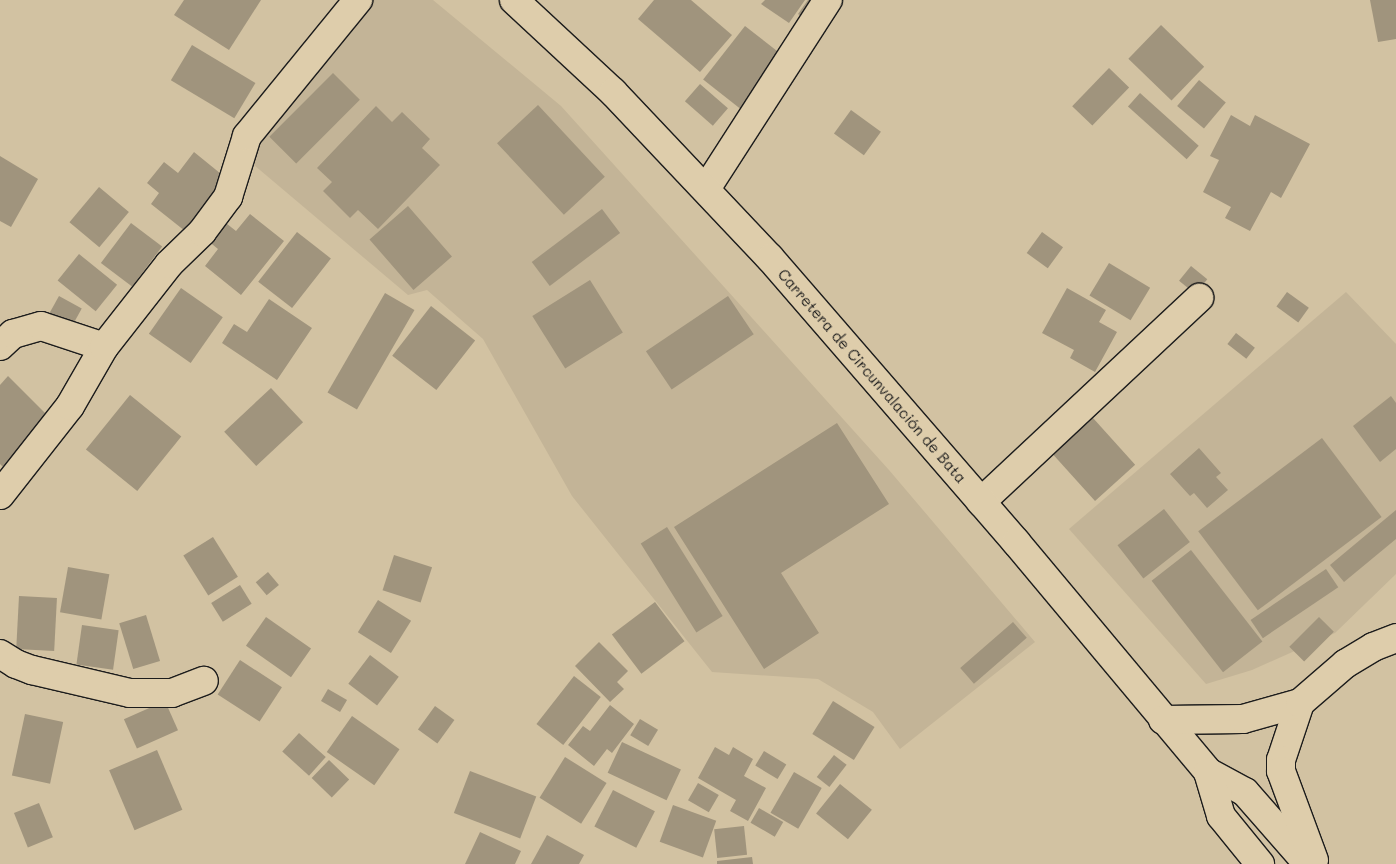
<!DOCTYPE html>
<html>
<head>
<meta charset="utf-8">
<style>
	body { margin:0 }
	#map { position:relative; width:1396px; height:864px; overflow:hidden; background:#d2c2a2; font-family:Mali,sans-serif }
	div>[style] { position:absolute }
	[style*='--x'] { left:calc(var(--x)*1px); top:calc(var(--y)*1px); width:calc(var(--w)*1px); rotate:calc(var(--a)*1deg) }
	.built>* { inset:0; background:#c3b497 }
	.building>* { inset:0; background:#a0947d; transform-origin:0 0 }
	.roads { filter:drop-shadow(1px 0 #1c1c1c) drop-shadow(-1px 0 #1c1c1c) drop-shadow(0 1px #1c1c1c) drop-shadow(0 -1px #1c1c1c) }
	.minor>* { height:28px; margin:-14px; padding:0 14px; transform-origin:14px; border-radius:14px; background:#decdab }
	.major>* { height:28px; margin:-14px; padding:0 14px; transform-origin:14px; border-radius:14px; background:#decdab }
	span { translate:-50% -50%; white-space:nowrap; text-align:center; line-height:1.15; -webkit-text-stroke:5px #decdab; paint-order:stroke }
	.street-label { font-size:15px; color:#1c1c1c }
</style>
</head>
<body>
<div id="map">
	<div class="built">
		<div style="clip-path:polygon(365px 0,433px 0,561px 106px,889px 470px,1035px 642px,900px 749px,873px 712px,818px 679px,712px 672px,572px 496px,483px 339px,427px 290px,408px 295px,235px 149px)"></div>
		<div style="clip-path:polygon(1346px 292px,1396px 344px,1396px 574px,1335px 633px,1252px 670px,1206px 684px,1069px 529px)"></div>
	</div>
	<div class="building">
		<div style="clip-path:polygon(184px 0,261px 0,229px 50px,174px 15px)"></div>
		<div style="clip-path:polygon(654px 0,691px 0,732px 35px,700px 72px,638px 19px)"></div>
		<div style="clip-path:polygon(765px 0,805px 0,789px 23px,761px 4px)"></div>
		<div style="clip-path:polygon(808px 0,825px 0,809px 22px,798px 14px)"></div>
		<div style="clip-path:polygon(1370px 0,1396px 0,1396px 39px,1378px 42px)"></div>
		<div style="left:1161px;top:25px;width:60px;height:47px;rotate:44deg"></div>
		<div style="left:745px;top:26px;width:48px;height:68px;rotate:38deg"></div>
		<div style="left:192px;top:45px;width:74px;height:41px;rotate:31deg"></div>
		<div style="left:1109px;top:68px;width:28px;height:53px;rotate:44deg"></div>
		<div style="left:333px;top:73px;width:38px;height:90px;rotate:45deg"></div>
		<div style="left:1199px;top:80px;width:35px;height:34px;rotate:40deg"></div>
		<div style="left:700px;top:84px;width:37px;height:23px;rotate:41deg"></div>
		<div style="left:1140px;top:93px;width:79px;height:18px;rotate:42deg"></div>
		<div style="left:538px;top:105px;width:98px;height:56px;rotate:47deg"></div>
		<div style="clip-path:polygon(376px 106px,392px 122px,402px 112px,430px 139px,422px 148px,440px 165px,378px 229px,358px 210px,350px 218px,323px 191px,332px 182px,317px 168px)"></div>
		<div style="left:851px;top:110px;width:37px;height:29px;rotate:36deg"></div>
		<div style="clip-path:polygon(1231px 115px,1250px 126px,1255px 115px,1310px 144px,1281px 198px,1271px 192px,1250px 231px,1225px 218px,1231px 207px,1203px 192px,1219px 160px,1210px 156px)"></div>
		<div style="clip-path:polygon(194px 152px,226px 178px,185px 231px,151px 204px,159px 193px,147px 183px,164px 162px,178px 173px)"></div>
		<div style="clip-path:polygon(0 156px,38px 179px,11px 227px,0 221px)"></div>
		<div style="left:99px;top:187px;width:39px;height:46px;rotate:40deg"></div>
		<div style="left:408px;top:206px;width:67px;height:51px;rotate:49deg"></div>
		<div style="left:602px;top:209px;width:30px;height:88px;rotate:53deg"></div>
		<div style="clip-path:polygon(250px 214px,284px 241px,241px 295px,205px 266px,218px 249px,207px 240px,222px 220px,236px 231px)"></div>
		<div style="left:131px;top:223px;width:39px;height:50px;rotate:37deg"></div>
		<div style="left:297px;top:232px;width:43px;height:63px;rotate:38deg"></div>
		<div style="left:1042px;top:232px;width:26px;height:26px;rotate:36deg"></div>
		<div style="left:79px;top:254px;width:49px;height:34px;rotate:39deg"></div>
		<div style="left:1109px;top:263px;width:48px;height:38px;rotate:31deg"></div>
		<div style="left:1191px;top:266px;width:21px;height:19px;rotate:39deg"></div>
		<div style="left:590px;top:280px;width:62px;height:68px;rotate:58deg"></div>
		<div style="left:181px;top:288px;width:51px;height:56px;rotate:35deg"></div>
		<div style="clip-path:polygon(1067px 288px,1106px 310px,1099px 322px,1117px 332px,1095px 372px,1070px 358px,1074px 350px,1042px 333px)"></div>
		<div style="left:1287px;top:292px;width:27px;height:18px;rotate:36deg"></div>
		<div style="left:385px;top:293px;width:34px;height:115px;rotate:30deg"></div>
		<div style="left:59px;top:296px;width:26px;height:23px;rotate:29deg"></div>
		<div style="left:728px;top:296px;width:46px;height:99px;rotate:56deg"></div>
		<div style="clip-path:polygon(269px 299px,312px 328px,277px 380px,222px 343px,234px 324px,247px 332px)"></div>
		<div style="left:431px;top:306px;width:56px;height:63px;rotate:38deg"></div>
		<div style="left:1236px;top:333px;width:24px;height:14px;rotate:38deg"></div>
		<div style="clip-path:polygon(8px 376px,51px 419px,3px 467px,0 464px,0 385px)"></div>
		<div style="left:271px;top:388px;width:47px;height:64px;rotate:47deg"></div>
		<div style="left:130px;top:395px;width:66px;height:70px;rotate:39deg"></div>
		<div style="clip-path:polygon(1391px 396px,1396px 403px,1396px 449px,1380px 462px,1353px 426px)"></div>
		<div style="left:1093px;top:418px;width:63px;height:54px;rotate:48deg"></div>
		<div style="clip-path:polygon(837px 423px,889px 504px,781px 573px,819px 633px,764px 669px,674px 527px)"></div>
		<div style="left:1322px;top:438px;width:99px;height:155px;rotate:53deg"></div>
		<div style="clip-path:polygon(1199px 448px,1221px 473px,1216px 477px,1228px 490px,1207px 508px,1194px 493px,1190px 496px,1170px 474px)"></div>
		<div style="left:1164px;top:509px;width:42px;height:59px;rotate:52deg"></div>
		<div style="clip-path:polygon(1396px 510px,1396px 539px,1344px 582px,1330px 565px)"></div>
		<div style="left:667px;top:527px;width:105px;height:31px;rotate:58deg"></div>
		<div style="left:213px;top:537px;width:47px;height:35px;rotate:58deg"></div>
		<div style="left:1191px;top:550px;width:116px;height:50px;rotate:52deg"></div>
		<div style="left:394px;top:555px;width:40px;height:37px;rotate:18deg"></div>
		<div style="left:68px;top:567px;width:42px;height:46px;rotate:10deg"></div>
		<div style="left:1326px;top:569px;width:22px;height:91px;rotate:56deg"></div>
		<div style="left:268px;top:572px;width:17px;height:16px;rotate:50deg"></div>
		<div style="left:240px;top:585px;width:22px;height:34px;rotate:58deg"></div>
		<div style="left:19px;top:596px;width:38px;height:53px;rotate:3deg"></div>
		<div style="left:378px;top:600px;width:39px;height:38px;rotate:32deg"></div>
		<div style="left:655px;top:602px;width:49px;height:54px;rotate:53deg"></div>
		<div style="left:146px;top:615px;width:48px;height:28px;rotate:73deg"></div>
		<div style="left:266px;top:617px;width:55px;height:35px;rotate:35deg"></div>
		<div style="left:1319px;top:617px;width:21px;height:42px;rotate:45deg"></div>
		<div style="left:1013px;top:622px;width:21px;height:70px;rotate:49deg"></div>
		<div style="left:82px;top:625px;width:37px;height:40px;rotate:8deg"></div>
		<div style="clip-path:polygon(599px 642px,628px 671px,617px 682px,624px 689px,610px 702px,575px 666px)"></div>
		<div style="left:370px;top:655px;width:36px;height:36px;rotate:37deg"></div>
		<div style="left:240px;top:660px;width:50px;height:41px;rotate:33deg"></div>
		<div style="left:574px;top:676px;width:34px;height:61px;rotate:38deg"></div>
		<div style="left:328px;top:689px;width:22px;height:14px;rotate:30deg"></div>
		<div style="left:165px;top:701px;width:32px;height:45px;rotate:66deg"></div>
		<div style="left:833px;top:701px;width:49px;height:39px;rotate:32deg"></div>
		<div style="clip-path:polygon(610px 705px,634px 724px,612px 753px,607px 749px,594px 766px,568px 745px,583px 726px,590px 731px)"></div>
		<div style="left:435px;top:706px;width:24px;height:29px;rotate:36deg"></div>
		<div style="left:25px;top:714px;width:39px;height:63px;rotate:12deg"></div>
		<div style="left:352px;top:716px;width:58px;height:44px;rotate:35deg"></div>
		<div style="left:640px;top:719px;width:21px;height:19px;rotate:31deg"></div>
		<div style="left:299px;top:733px;width:36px;height:25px;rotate:42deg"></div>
		<div style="left:622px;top:742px;width:65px;height:34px;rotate:25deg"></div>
		<div style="clip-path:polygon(715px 747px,729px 755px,733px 747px,753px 759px,744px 776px,766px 788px,748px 821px,730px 811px,736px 800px,698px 778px)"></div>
		<div style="left:157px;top:750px;width:65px;height:52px;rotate:67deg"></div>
		<div style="left:764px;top:751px;width:26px;height:17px;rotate:31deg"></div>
		<div style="left:834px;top:755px;width:16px;height:28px;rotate:38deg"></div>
		<div style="left:565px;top:757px;width:49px;height:48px;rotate:32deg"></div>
		<div style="left:329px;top:760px;width:28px;height:25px;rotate:44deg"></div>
		<div style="left:470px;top:771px;width:71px;height:45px;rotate:21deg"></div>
		<div style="left:794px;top:772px;width:32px;height:47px;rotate:30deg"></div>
		<div style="left:698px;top:783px;width:24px;height:20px;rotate:30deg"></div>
		<div style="left:840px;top:784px;width:41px;height:38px;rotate:39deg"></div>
		<div style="left:613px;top:790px;width:47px;height:41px;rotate:27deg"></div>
		<div style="left:39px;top:803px;width:37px;height:27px;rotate:68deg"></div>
		<div style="left:673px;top:805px;width:46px;height:39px;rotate:20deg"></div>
		<div style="left:759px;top:808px;width:28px;height:17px;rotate:30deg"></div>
		<div style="left:744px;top:826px;width:29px;height:30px;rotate:84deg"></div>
		<div style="clip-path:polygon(480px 832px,521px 851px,515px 864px,465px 864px)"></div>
		<div style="clip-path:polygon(547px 835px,584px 855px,579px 864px,531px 864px)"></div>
		<div style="clip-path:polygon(752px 857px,753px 864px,717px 864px,717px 861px)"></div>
	</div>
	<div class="roads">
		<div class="minor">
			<div style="--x:706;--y:189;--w:225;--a:-57.2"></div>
			<div style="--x:0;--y:346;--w:18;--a:-43"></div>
			<div style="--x:13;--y:334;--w:29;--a:-16"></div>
			<div style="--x:41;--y:326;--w:66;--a:18.4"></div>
			<div style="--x:0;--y:495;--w:113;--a:-51.8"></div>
			<div style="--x:70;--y:406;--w:68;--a:-60"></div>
			<div style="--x:104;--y:347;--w:105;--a:-51.9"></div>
			<div style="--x:169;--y:264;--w:46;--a:-44.1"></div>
			<div style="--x:202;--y:232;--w:44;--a:-53.4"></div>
			<div style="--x:228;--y:197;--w:64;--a:-72.7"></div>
			<div style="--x:247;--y:136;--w:176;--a:-50.8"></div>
			<div style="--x:981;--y:502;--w:299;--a:-43.1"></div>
			<div style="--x:0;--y:654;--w:19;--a:32"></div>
			<div style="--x:16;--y:664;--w:17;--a:21"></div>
			<div style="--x:32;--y:670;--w:101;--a:13.2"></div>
			<div style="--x:130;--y:693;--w:42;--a:0"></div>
			<div style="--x:172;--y:693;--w:34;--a:-21"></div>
		</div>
		<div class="major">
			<div style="--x:514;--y:0;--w:135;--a:42.9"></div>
			<div style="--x:613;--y:92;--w:228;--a:46.6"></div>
			<div style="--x:770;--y:258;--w:376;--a:49.1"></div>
			<div style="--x:1016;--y:542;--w:300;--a:50.1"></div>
			<div style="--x:1208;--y:772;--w:42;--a:28.4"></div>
			<div style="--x:1245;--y:792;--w:96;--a:48.8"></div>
			<div style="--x:1300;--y:703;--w:60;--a:108.4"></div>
			<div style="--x:1281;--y:760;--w:11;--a:90"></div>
			<div style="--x:1281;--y:771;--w:95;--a:69.7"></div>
			<div style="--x:1163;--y:720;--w:80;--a:-0.7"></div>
			<div style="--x:1243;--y:719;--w:59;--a:-15.7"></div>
			<div style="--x:1300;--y:703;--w:60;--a:-40.9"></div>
			<div style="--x:1345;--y:664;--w:33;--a:-31"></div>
			<div style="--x:1373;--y:647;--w:25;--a:-21"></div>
			<div style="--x:1208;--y:772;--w:46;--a:73.5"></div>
			<div style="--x:1221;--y:816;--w:62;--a:50.9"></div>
		</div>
	</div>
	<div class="street-label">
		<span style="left:872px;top:376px;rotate:49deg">Carretera de Circunvalación de Bata</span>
	</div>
</div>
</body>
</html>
